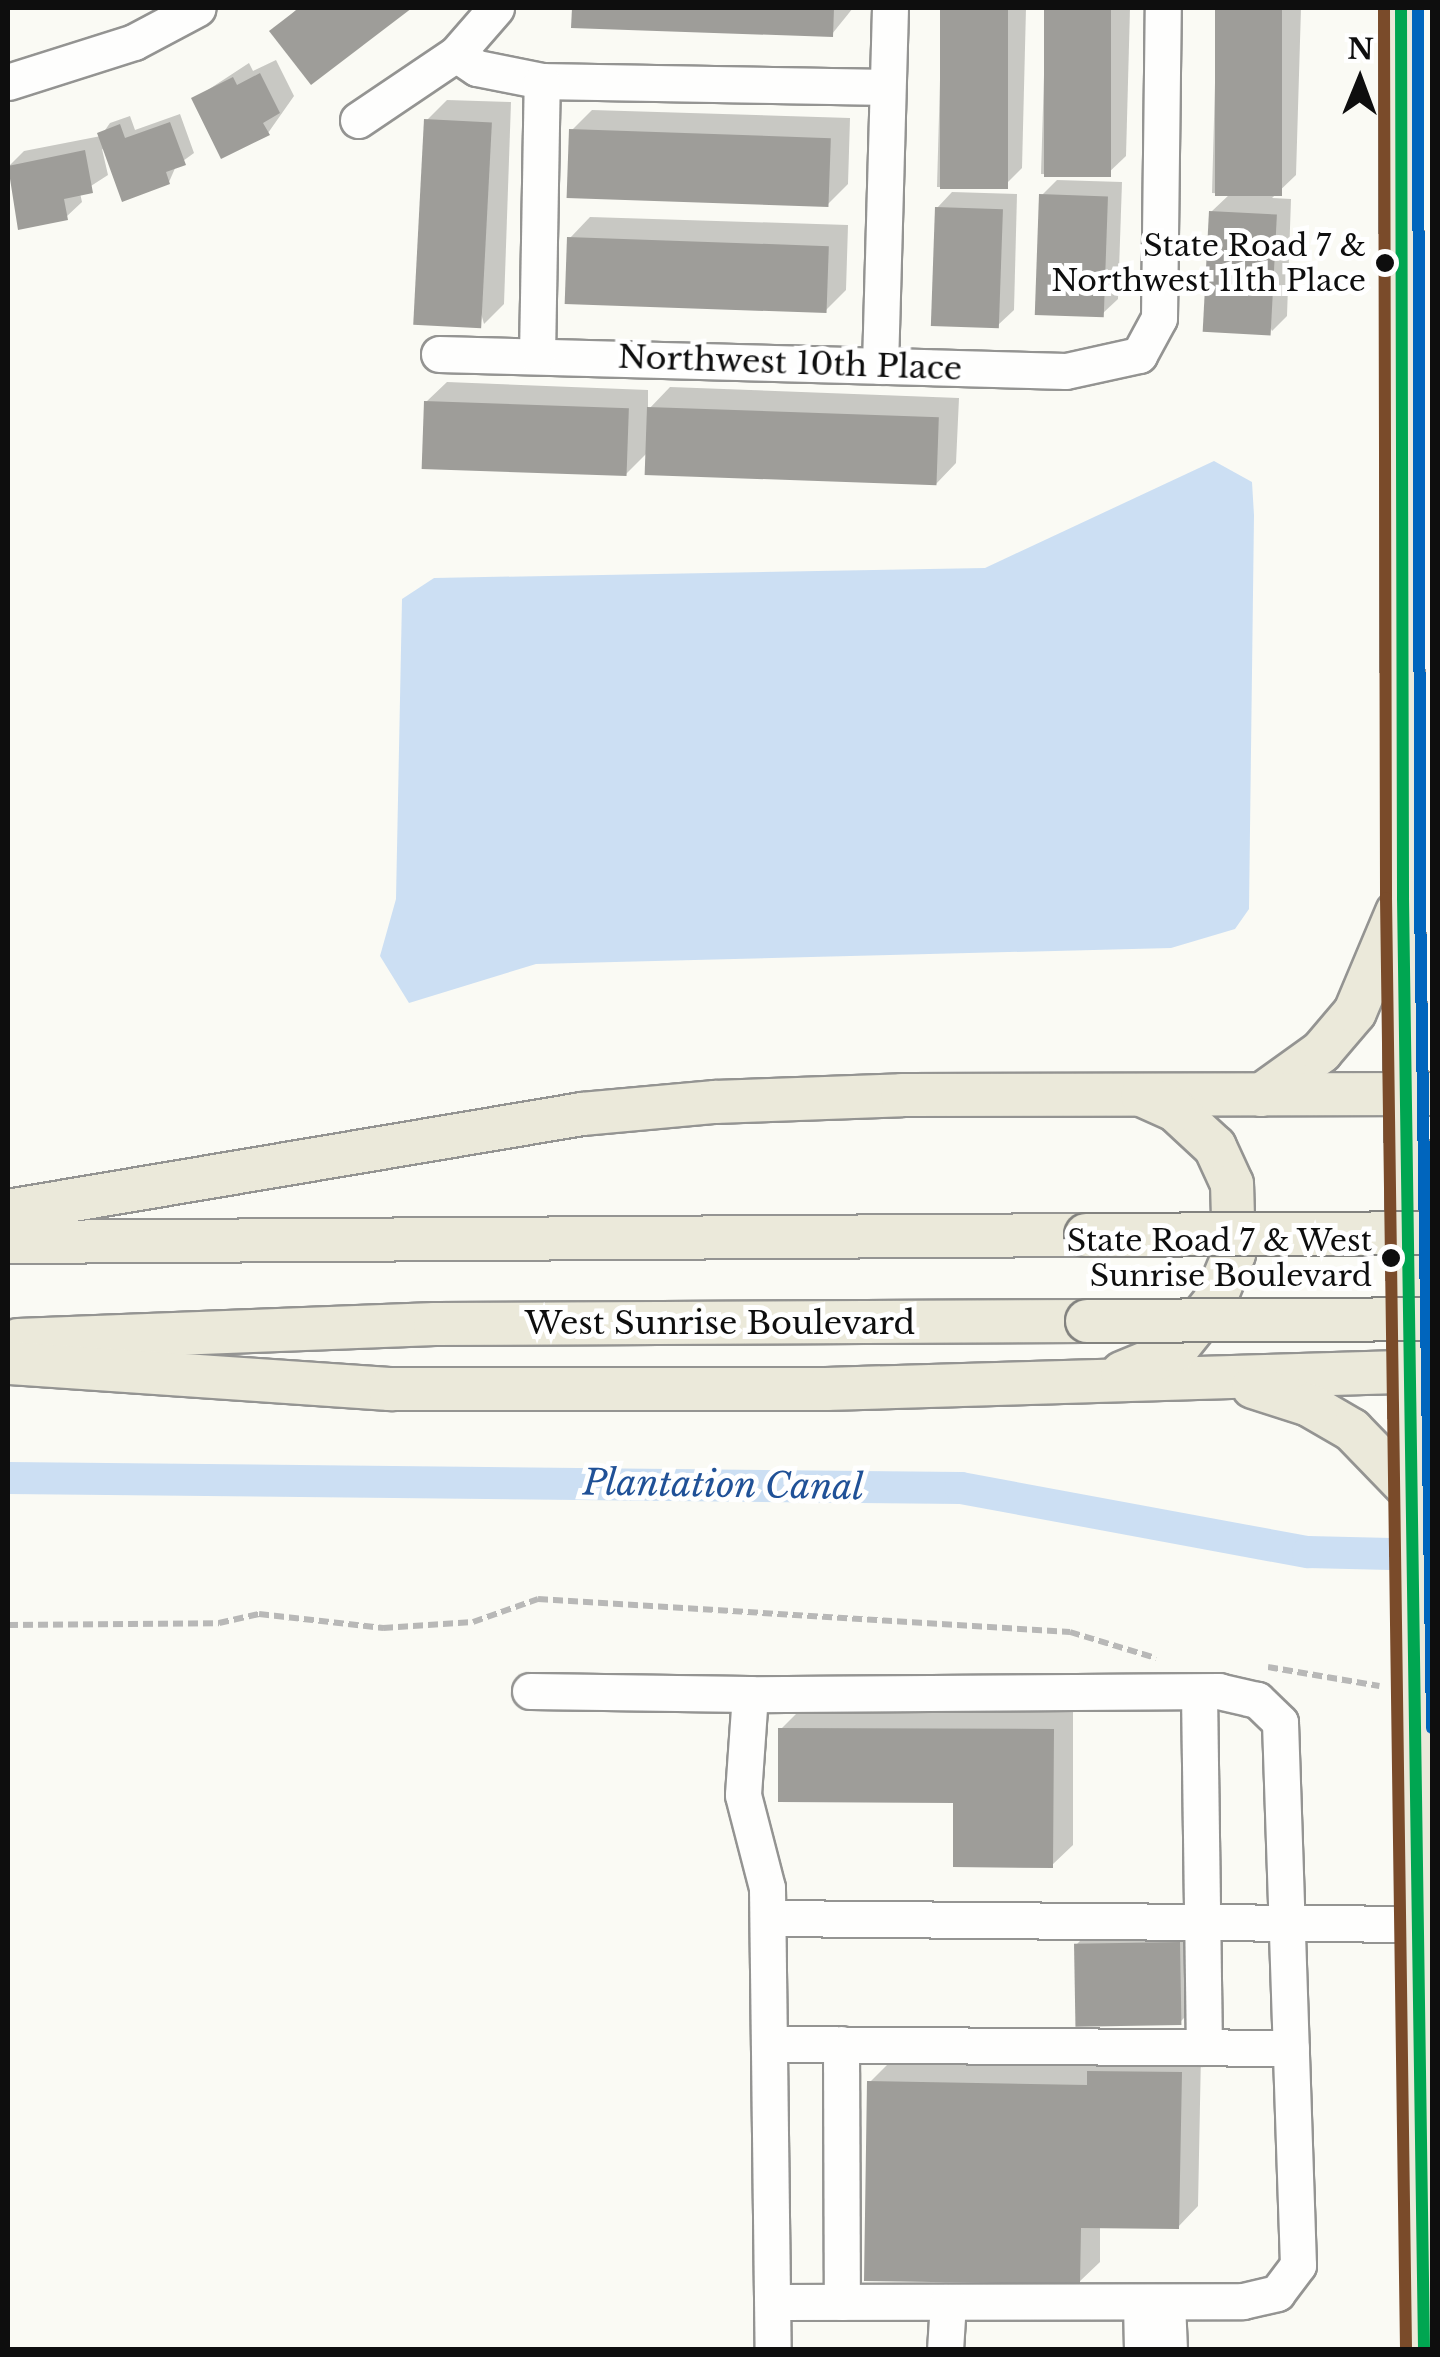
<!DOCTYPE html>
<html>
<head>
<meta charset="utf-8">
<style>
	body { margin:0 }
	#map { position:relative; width:1440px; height:2357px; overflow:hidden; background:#fafaf4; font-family:"Libre Baskerville",serif }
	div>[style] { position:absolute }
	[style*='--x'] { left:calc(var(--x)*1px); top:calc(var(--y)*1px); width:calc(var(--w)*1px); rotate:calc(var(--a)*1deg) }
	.water>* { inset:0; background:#ccdff3 }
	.shadow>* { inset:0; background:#0003 }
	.canal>* { height:32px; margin:-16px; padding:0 16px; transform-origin:16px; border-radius:16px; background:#ccdff3 }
	.building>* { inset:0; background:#9e9d99; transform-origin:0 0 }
	.path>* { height:6px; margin-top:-3px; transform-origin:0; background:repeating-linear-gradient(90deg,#b8b8b7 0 10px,transparent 0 15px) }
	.roads { filter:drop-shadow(2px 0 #949492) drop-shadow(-2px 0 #949492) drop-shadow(0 2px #949492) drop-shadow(0 -2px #949492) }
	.minor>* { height:35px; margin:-17.5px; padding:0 17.5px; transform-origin:17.5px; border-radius:17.5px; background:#fefefd }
	.major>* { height:42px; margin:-21px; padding:0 21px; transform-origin:21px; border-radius:21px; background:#ebe9da }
	.bridges { filter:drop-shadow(2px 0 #82827f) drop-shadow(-2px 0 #82827f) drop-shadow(0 2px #82827f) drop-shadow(0 -2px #82827f) }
	.major-bridge>* { height:42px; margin:-21px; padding:0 21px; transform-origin:21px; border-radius:21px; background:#ebe9da }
	.bus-1>* { height:12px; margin:-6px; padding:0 6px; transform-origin:6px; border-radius:6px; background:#00a651 }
	.bus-2>* { height:12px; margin:-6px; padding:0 6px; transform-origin:6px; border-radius:6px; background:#7a4b2a }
	.bus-3>* { height:12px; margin:-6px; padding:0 6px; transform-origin:6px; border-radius:6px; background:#0065bd }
	.dots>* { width:28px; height:28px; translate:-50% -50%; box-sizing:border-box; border:5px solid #fff; border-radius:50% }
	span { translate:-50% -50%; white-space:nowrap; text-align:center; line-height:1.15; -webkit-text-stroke:10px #fff; paint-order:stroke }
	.bus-label { font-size:30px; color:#0e0e0e }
	.right { translate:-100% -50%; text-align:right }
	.street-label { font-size:32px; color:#0e0e0e }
	.water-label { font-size:35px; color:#205197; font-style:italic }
	.frame { position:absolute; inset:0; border:10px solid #0e0e0e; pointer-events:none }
	.north { position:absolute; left:1310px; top:30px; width:100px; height:100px; -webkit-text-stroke:8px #fff; paint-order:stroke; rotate:1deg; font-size:28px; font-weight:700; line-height:40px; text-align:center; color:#0e0e0e }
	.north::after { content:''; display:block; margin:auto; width:35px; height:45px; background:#0e0e0e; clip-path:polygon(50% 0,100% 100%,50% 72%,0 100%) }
</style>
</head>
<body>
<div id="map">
	<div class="water">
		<div style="clip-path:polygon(1214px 461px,1252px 482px,1254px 515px,1249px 909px,1235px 929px,1171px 948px,536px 964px,409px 1003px,380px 956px,396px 899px,402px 599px,434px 578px,985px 568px)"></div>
	</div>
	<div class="shadow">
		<div style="clip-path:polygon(298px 8px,408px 8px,312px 81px,273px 31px)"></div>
		<div style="clip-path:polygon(574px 8px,853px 8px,832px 34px,573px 26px)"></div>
		<div style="clip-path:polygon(942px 8px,1026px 8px,1022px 168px,1001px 189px,937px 187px)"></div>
		<div style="clip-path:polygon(1046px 8px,1130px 8px,1126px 156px,1105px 176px,1041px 174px)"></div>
		<div style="clip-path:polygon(1217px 8px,1301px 8px,1296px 175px,1272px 198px,1291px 199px,1287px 316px,1272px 331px,1211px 212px,1230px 194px,1212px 193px)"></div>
		<div style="clip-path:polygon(276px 60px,294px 96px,268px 133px,194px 99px,249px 63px,253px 71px)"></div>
		<div style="clip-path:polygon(447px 100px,511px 102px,504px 304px,484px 324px,427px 120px)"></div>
		<div style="clip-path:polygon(592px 110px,850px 118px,848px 184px,828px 204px,572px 130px)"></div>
		<div style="clip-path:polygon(180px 114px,194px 153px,176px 166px,169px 182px,102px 149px,108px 175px,80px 193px,82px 202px,66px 217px,8px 167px,24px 151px,101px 136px,110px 123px,130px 116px,135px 130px)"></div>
		<div style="clip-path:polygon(1057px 180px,1122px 182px,1118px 299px,1102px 314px,1042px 195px)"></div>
		<div style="clip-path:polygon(952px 192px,1017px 194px,1014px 310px,998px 325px,937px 208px)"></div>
		<div style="clip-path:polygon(590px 217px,848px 225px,846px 290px,826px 310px,570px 238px)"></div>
		<div style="clip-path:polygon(447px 382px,648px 390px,648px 410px,670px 387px,959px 398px,956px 463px,936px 484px,648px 452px,625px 475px,426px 402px)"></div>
		<div style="clip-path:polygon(801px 1709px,1073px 1709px,1073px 1845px,1052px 1865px,955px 1800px,781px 1729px)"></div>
		<div style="clip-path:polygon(1194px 1928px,1195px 2007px,1180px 2022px,1077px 1944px,1092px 1929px)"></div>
		<div style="clip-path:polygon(1110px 2051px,1201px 2053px,1198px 2206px,1178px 2227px,1100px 2226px,1100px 2262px,1079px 2282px,870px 2082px,890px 2062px,1096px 2065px)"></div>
	</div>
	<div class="canal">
		<div style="--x:8;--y:1478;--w:953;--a:0.6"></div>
		<div style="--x:961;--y:1488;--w:353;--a:10.5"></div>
		<div style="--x:1308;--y:1552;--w:124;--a:1.4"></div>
	</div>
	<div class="building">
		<div style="clip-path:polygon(299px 8px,412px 8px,311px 85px,269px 31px)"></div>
		<div style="clip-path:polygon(572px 8px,834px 8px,833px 37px,571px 28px)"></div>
		<div style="left:940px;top:8px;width:68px;height:181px"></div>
		<div style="left:1044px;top:8px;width:67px;height:169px"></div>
		<div style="left:1215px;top:8px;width:67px;height:188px"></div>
		<div style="clip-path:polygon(260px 73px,280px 113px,263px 123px,270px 135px,221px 159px,191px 98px,233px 77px,237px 85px)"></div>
		<div style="left:424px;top:119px;width:68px;height:206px;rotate:3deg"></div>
		<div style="clip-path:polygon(170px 122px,186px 165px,166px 172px,170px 184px,122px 202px,97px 133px,120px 124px,125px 138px)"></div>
		<div style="left:569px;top:129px;width:262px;height:69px;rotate:2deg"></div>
		<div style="clip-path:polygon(85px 150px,93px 193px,64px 199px,68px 220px,18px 230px,8px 166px)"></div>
		<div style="left:1039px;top:194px;width:69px;height:121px;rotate:2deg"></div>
		<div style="left:935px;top:207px;width:68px;height:119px;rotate:2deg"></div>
		<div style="left:1209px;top:211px;width:68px;height:121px;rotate:3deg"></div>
		<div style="left:567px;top:237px;width:262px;height:67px;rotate:2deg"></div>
		<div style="left:424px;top:401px;width:205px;height:68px;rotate:2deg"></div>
		<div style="left:647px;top:407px;width:292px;height:68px;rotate:2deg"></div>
		<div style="clip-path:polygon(778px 1728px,1054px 1729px,1053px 1868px,953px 1867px,953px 1803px,778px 1802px)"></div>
		<div style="left:1180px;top:1942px;width:83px;height:106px;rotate:89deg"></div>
		<div style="clip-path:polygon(1087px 2071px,1182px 2072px,1179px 2229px,1081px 2228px,1080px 2284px,864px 2281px,867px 2081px,1087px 2085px)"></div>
	</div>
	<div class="path">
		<div style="--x:8;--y:1625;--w:211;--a:-0.5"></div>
		<div style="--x:219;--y:1623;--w:41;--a:-12.7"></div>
		<div style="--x:259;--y:1614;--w:125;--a:6.4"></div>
		<div style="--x:383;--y:1628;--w:90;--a:-3.8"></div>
		<div style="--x:473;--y:1622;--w:69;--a:-19.5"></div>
		<div style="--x:538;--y:1599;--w:533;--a:3.55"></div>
		<div style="--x:1070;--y:1632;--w:90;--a:16.8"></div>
		<div style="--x:1268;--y:1667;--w:113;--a:9.7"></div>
	</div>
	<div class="roads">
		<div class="minor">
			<div style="--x:456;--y:54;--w:25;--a:34"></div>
			<div style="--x:477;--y:68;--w:66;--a:11.3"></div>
			<div style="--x:542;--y:81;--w:344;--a:1"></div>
			<div style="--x:8;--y:82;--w:132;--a:-17.6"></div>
			<div style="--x:134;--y:42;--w:72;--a:-28"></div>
			<div style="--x:358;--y:120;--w:118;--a:-34"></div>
			<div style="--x:456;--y:54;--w:61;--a:-49"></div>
			<div style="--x:439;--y:354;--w:627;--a:1.55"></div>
			<div style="--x:1066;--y:371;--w:75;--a:-12.4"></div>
			<div style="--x:1139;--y:355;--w:42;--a:-61.6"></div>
			<div style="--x:1159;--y:318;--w:310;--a:-89.3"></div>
			<div style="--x:537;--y:356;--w:275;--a:-89"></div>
			<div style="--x:880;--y:366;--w:358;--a:-88.4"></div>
			<div style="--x:530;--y:1691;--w:220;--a:0.8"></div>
			<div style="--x:1199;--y:1692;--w:355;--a:89.2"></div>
			<div style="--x:768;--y:1918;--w:654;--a:0.53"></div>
			<div style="--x:771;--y:2044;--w:520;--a:0.44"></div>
			<div style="--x:841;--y:2044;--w:258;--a:89.8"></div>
			<div style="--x:773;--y:2302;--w:470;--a:-0.1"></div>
			<div style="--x:1243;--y:2301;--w:35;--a:-13"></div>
			<div style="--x:1277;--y:2293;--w:35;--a:-53"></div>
			<div style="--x:1298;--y:2265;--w:543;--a:-91.9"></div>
			<div style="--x:1280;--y:1722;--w:32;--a:-136"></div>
			<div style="--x:1257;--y:1700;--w:39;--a:-167"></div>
			<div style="--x:1219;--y:1691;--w:469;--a:179.6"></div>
			<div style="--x:750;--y:1694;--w:101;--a:94"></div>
			<div style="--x:743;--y:1795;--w:96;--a:75.5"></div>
			<div style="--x:767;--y:1888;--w:462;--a:89.3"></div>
			<div style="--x:1141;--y:2302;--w:48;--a:88.8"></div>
			<div style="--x:1167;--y:2302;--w:48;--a:87.6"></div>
			<div style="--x:945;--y:2350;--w:48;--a:-86.4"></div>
		</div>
		<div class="major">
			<div style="--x:1401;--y:8;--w:890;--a:89.87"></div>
			<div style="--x:1403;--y:898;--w:1452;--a:89.17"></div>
			<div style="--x:1261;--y:1095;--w:74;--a:-35.6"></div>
			<div style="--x:1321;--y:1052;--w:52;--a:-49.6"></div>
			<div style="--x:1355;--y:1012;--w:108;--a:-67.2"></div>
			<div style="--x:8;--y:1211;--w:582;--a:-9.59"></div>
			<div style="--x:582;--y:1114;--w:134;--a:-5.2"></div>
			<div style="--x:715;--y:1102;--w:187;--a:-2.1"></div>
			<div style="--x:902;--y:1095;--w:530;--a:-0.11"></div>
			<div style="--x:8;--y:1242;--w:1078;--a:-0.37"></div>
			<div style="--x:18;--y:1340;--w:417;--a:-2.2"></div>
			<div style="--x:435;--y:1324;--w:652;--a:-0.26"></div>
			<div style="--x:8;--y:1363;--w:383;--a:3.9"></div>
			<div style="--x:390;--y:1389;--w:436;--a:0"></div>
			<div style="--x:826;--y:1389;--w:606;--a:-1.7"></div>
			<div style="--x:1122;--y:1373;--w:57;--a:-22.5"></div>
			<div style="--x:1175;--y:1351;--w:63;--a:-51.5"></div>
			<div style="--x:1214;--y:1302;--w:52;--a:-67.4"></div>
			<div style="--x:1234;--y:1254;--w:70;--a:-91.6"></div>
			<div style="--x:1232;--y:1184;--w:41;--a:-114.7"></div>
			<div style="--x:1215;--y:1147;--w:54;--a:-137.2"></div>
			<div style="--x:1175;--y:1110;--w:36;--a:-156"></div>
			<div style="--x:1253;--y:1387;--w:59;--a:17.8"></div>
			<div style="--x:1309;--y:1405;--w:50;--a:30.2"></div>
			<div style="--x:1352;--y:1430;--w:91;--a:45.9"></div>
		</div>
	</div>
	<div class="bridges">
		<div class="major-bridge">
			<div style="--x:1086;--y:1235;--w:346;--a:-0.3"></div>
			<div style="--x:1087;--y:1321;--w:345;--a:-0.3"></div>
		</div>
	</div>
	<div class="bus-1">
		<div style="--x:1401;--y:8;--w:890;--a:89.87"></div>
		<div style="--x:1403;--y:898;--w:1452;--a:89.17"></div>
	</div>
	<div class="bus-2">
		<div style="--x:1384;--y:8;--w:890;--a:89.87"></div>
		<div style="--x:1386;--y:898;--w:1452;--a:89.21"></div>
	</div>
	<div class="bus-3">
		<div style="--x:1418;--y:8;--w:890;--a:89.87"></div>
		<div style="--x:1420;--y:898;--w:830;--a:89.17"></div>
	</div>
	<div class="dots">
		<div style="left:1385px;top:263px;background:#0e0e0e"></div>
		<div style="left:1391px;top:1258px;background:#0e0e0e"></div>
	</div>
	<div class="bus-label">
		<span class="right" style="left:1366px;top:263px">State Road 7 &amp;<br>Northwest 11th Place</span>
		<span class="right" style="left:1372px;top:1258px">State Road 7 &amp; West<br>Sunrise Boulevard</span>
	</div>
	<div class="street-label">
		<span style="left:790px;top:363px;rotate:2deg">Northwest 10th Place</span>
		<span style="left:720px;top:1323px">West Sunrise Boulevard</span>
	</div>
	<div class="water-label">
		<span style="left:723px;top:1485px;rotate:1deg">Plantation Canal</span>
	</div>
	<div class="frame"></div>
	<div class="north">N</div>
</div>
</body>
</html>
